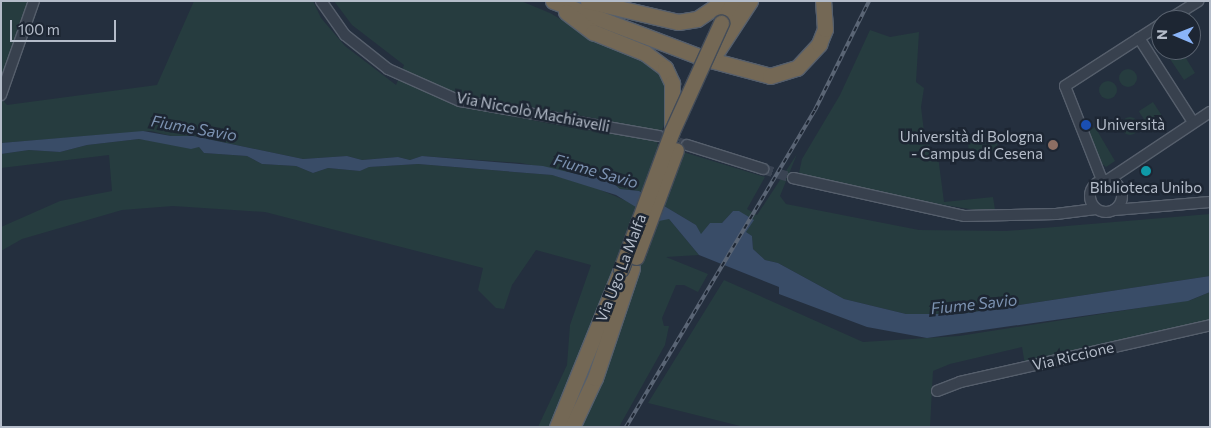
<!DOCTYPE html>
<html>
<head>
<meta charset="utf-8">
<style>
	body { margin:0 }
	#map { position:relative; width:1211px; height:428px; overflow:hidden; background:#242f3e; font-family:Commissioner,sans-serif }
	div>[style] { position:absolute }
	[style*='--x'] { left:calc(var(--x)*1px); top:calc(var(--y)*1px); width:calc(var(--w)*1px); rotate:calc(var(--a)*1deg) }
	.green>* { inset:0; background:#263c3f; transform-origin:0 0 }
	.round { border-radius:50% }
	.water>* { inset:0; background:#394c67 }
	.minor-tunnel>* { height:10px; margin-top:-5px; transform-origin:0; background:repeating-linear-gradient(90deg,#3a4453 0 10px,transparent 0 15px) }
	.roads { filter:drop-shadow(1px 0 #565f6c) drop-shadow(-1px 0 #565f6c) drop-shadow(0 1px #565f6c) drop-shadow(0 -1px #565f6c) }
	.minor>* { height:10px; margin:-5px; padding:0 5px; transform-origin:5px; border-radius:5px; background:#38414e }
	.minor>.ring { margin:-5px; padding:0; box-sizing:content-box; background:none; border:10px solid #38414e; border-radius:50% }
	.highway>* { height:15px; margin:-7.5px; padding:0 7.5px; transform-origin:7.5px; border-radius:7.5px; background:#746855 }
	.rail>* { height:4px; margin-top:-2px; transform-origin:0; background:repeating-linear-gradient(90deg,#1d2633 0 5.5px,#5a6575 0 11px); box-sizing:border-box; border-block:1px solid #5a6575 }
	.bridges { filter:drop-shadow(1px 0 #434c59) drop-shadow(-1px 0 #434c59) drop-shadow(0 1px #434c59) drop-shadow(0 -1px #434c59) }
	.highway-bridge>* { height:15px; margin:-7.5px; padding:0 7.5px; transform-origin:7.5px; border-radius:7.5px; background:#746855 }
	.dots>* { width:14px; height:14px; translate:-50% -50%; box-sizing:border-box; border:2px solid #1d2633; border-radius:50% }
	span { translate:-50% -50%; white-space:nowrap; text-align:center; line-height:1.15; -webkit-text-stroke:5px #1d2633; paint-order:stroke }
	.street-label { font-size:15px; color:#b4bcc9 }
	.poi-label { font-size:15px; color:#b4bcc9 }
	.left { translate:0 -50%; text-align:left }
	.right { translate:-100% -50%; text-align:right }
	.water-label { font-size:16px; color:#7c92b1; font-style:italic }
	.frame { position:absolute; inset:0; border:2px solid #b4bcc9; pointer-events:none }
	.north { position:absolute; left:1151px; top:10px; width:50px; height:50px; box-sizing:border-box; background:#1d2633; border:1px solid #59626f; border-radius:50%; rotate:271deg; font-size:14px; font-weight:700; line-height:20px; text-align:center; color:#b4bcc9 }
	.north::after { content:''; display:block; margin:auto; width:18px; height:22px; background:#8ab4f8; clip-path:polygon(50% 0,100% 100%,50% 72%,0 100%) }
	.scale { position:absolute; left:10px; top:20px; width:106px; height:22px; box-sizing:border-box; border:2px solid #b4bcc9; border-top:0; padding-left:6px; font-size:15px; line-height:18px; white-space:nowrap; color:#b4bcc9; -webkit-text-stroke:4px #1d2633; paint-order:stroke }
</style>
</head>
<body>
<div id="map">
	<div class="green">
		<div style="clip-path:polygon(1px 1px,30px 1px,1px 82px)"></div>
		<div style="clip-path:polygon(194px 1px,313px 1px,321px 18px,345px 46px,396px 85px,404px 65px,352px 25px,334px 1px,521px 1px,550px 13px,608px 47px,650px 65px,666px 81px,668px 114px,657px 144px,765px 177px,747px 209px,757px 215px,797px 154px,780px 196px,786px 204px,919px 230px,1006px 231px,1210px 214px,1210px 276px,960px 314px,906px 314px,844px 299px,778px 263px,765px 260px,753px 249px,752px 236px,746px 232px,753px 220px,733px 211px,722px 223px,710px 223px,701px 235px,696px 225px,639px 191px,620px 189px,606px 177px,599px 179px,521px 163px,422px 156px,410px 160px,398px 157px,362px 160px,347px 156px,303px 159px,193px 136px,171px 136px,151px 131px,1px 143px,1px 98px,7px 105px,157px 85px)"></div>
		<div style="clip-path:polygon(870px 30px,890px 37px,919px 32px,916px 82px,924px 88px,921px 107px,925px 140px,938px 156px,944px 202px,993px 197px,995px 210px,975px 210px,884px 195px,799px 173px,802px 159px,840px 95px)"></div>
		<div style="clip-path:polygon(1171px 50px,1181px 50px,1195px 73px,1184px 80px,1166px 53px)"></div>
		<div class="round" style="left:1119px;top:69px;width:18px;height:18px"></div>
		<div class="round" style="left:1099px;top:81px;width:18px;height:18px"></div>
		<div style="left:1153px;top:102px;width:17px;height:17px;rotate:57deg"></div>
		<div class="round" style="left:1121px;top:117px;width:18px;height:18px"></div>
		<div style="clip-path:polygon(1095px 127px,1115px 161px,1106px 167px,1101px 163px,1089px 131px)"></div>
		<div style="clip-path:polygon(139px 139px,199px 147px,204px 153px,247px 156px,262px 164px,296px 166px,313px 173px,328px 168px,360px 171px,368px 167px,418px 164px,552px 175px,589px 185px,669px 219px,699px 255px,666px 257px,708px 274px,698px 292px,684px 285px,676px 285px,662px 318px,664px 326px,669px 326px,665px 345px,619px 427px,581px 427px,609px 357px,612px 271px,552px 427px,538px 427px,567px 365px,570px 325px,591px 265px,536px 250px,512px 285px,504px 309px,496px 308px,478px 290px,483px 268px,265px 212px,173px 206px,122px 210px,22px 239px,1px 251px,1px 227px,60px 201px,112px 191px,109px 155px,1px 168px,1px 154px,29px 150px,60px 152px,87px 145px)"></div>
		<div style="left:997px;top:141px;width:12px;height:29px;rotate:85deg"></div>
		<div style="clip-path:polygon(724px 280px,863px 342px,959px 336px,1191px 300px,1210px 292px,1210px 322px,1025px 365px,1022px 347px,950px 364px,933px 371px,930px 427px,744px 427px,648px 403px)"></div>
	</div>
	<div class="water">
		<div style="clip-path:polygon(143px 131px,171px 136px,193px 136px,303px 159px,347px 156px,362px 160px,398px 157px,410px 160px,422px 156px,543px 166px,589px 177px,593px 172px,599px 179px,606px 177px,620px 189px,639px 191px,696px 225px,701px 234px,710px 223px,722px 223px,733px 211px,739px 211px,754px 220px,746px 232px,752px 236px,753px 249px,765px 260px,778px 263px,844px 299px,906px 314px,960px 314px,1210px 276px,1210px 292px,1188px 301px,927px 338px,867px 327px,779px 294px,779px 287px,699px 255px,669px 219px,659px 221px,616px 195px,552px 175px,418px 164px,369px 167px,360px 171px,328px 168px,313px 173px,296px 166px,262px 164px,247px 156px,204px 153px,199px 147px,191px 149px,139px 139px,87px 145px,60px 152px,29px 150px,1px 154px,1px 143px)"></div>
	</div>
	<div class="minor-tunnel">
		<div style="--x:664;--y:138;--w:24;--a:17"></div>
		<div style="--x:763;--y:169;--w:31;--a:17"></div>
	</div>
	<div class="roads">
		<div class="minor">
			<div style="--x:321;--y:1;--w:42;--a:54.8"></div>
			<div style="--x:345;--y:35;--w:55;--a:38.3"></div>
			<div style="--x:388;--y:69;--w:79;--a:24"></div>
			<div style="--x:460;--y:101;--w:202;--a:10"></div>
			<div style="--x:1168;--y:20;--w:36;--a:-32"></div>
			<div style="--x:1139;--y:38;--w:100;--a:57.3"></div>
			<div style="--x:1;--y:95;--w:100;--a:-70.7"></div>
			<div style="--x:687;--y:145;--w:80;--a:17.5"></div>
			<div style="--x:793;--y:178;--w:176;--a:12.5"></div>
			<div style="--x:965;--y:216;--w:91;--a:-1.3"></div>
			<div style="--x:1056;--y:214;--w:40;--a:-7.1"></div>
			<div class="ring" style="left:1090px;top:180px;width:22px;height:22px"></div>
			<div style="--x:1102;--y:180;--w:101;--a:-111.5"></div>
			<div style="--x:1065;--y:86;--w:114;--a:-32.9"></div>
			<div style="--x:1108;--y:180;--w:123;--a:-33.7"></div>
			<div style="--x:1114;--y:210;--w:96;--a:-4.8"></div>
			<div style="--x:937;--y:391;--w:25;--a:-21"></div>
			<div style="--x:960;--y:382;--w:256;--a:-12.8"></div>
		</div>
		<div class="highway">
			<div style="--x:553;--y:1;--w:160;--a:20.8"></div>
			<div style="--x:703;--y:58;--w:69;--a:15"></div>
			<div style="--x:770;--y:76;--w:28;--a:-17"></div>
			<div style="--x:797;--y:68;--w:33;--a:-47"></div>
			<div style="--x:819;--y:44;--w:16;--a:-68"></div>
			<div style="--x:825;--y:29;--w:28;--a:-94"></div>
			<div style="--x:588;--y:1;--w:92;--a:13.1"></div>
			<div style="--x:678;--y:22;--w:19;--a:-9"></div>
			<div style="--x:697;--y:19;--w:32;--a:-34"></div>
			<div style="--x:566;--y:12;--w:34;--a:37"></div>
			<div style="--x:593;--y:32;--w:56;--a:22"></div>
			<div style="--x:645;--y:53;--w:25;--a:37"></div>
			<div style="--x:665;--y:68;--w:17;--a:65"></div>
			<div style="--x:672;--y:83;--w:45;--a:90"></div>
			<div style="--x:721;--y:23;--w:26;--a:-59"></div>
			<div style="--x:718;--y:50;--w:59;--a:-56.9"></div>
			<div style="--x:557;--y:427;--w:170;--a:-67.9"></div>
			<div style="--x:572;--y:427;--w:54;--a:-64.9"></div>
			<div style="--x:595;--y:378;--w:116;--a:-71.4"></div>
		</div>
	</div>
	<div class="rail">
		<div style="--x:626;--y:427;--w:369;--a:-59.2"></div>
		<div style="--x:815;--y:110;--w:122;--a:-63.6"></div>
	</div>
	<div class="bridges">
		<div class="highway-bridge">
			<div style="--x:636;--y:257;--w:114;--a:-69.5"></div>
			<div style="--x:621;--y:269;--w:147;--a:-69.7"></div>
			<div style="--x:672;--y:131;--w:119;--a:-65.6"></div>
		</div>
	</div>
	<div class="dots">
		<div style="left:1086px;top:125px;background:#1a4fb4"></div>
		<div style="left:1053px;top:145px;background:#8d6e63"></div>
		<div style="left:1146px;top:171px;background:#0f9aa8"></div>
	</div>
	<div class="street-label">
		<span style="left:533px;top:112px;rotate:11deg">Via Niccolò Machiavelli</span>
		<span style="left:621px;top:268px;rotate:-69deg">Via Ugo La Malfa</span>
		<span style="left:1073px;top:356px;rotate:-13deg">Via Riccione</span>
	</div>
	<div class="poi-label">
		<span class="left" style="left:1096px;top:125px">Università</span>
		<span class="right" style="left:1043px;top:145px">Università di Bologna<br>- Campus di Cesena</span>
		<span style="left:1146px;top:188px">Biblioteca Unibo</span>
	</div>
	<div class="water-label">
		<span style="left:194px;top:128px;rotate:10deg">Fiume Savio</span>
		<span style="left:596px;top:171px;rotate:16deg">Fiume Savio</span>
		<span style="left:974px;top:304px;rotate:-6deg">Fiume Savio</span>
	</div>
	<div class="frame"></div>
	<div class="north">N</div>
	<div class="scale">100 m</div>
</div>
</body>
</html>
